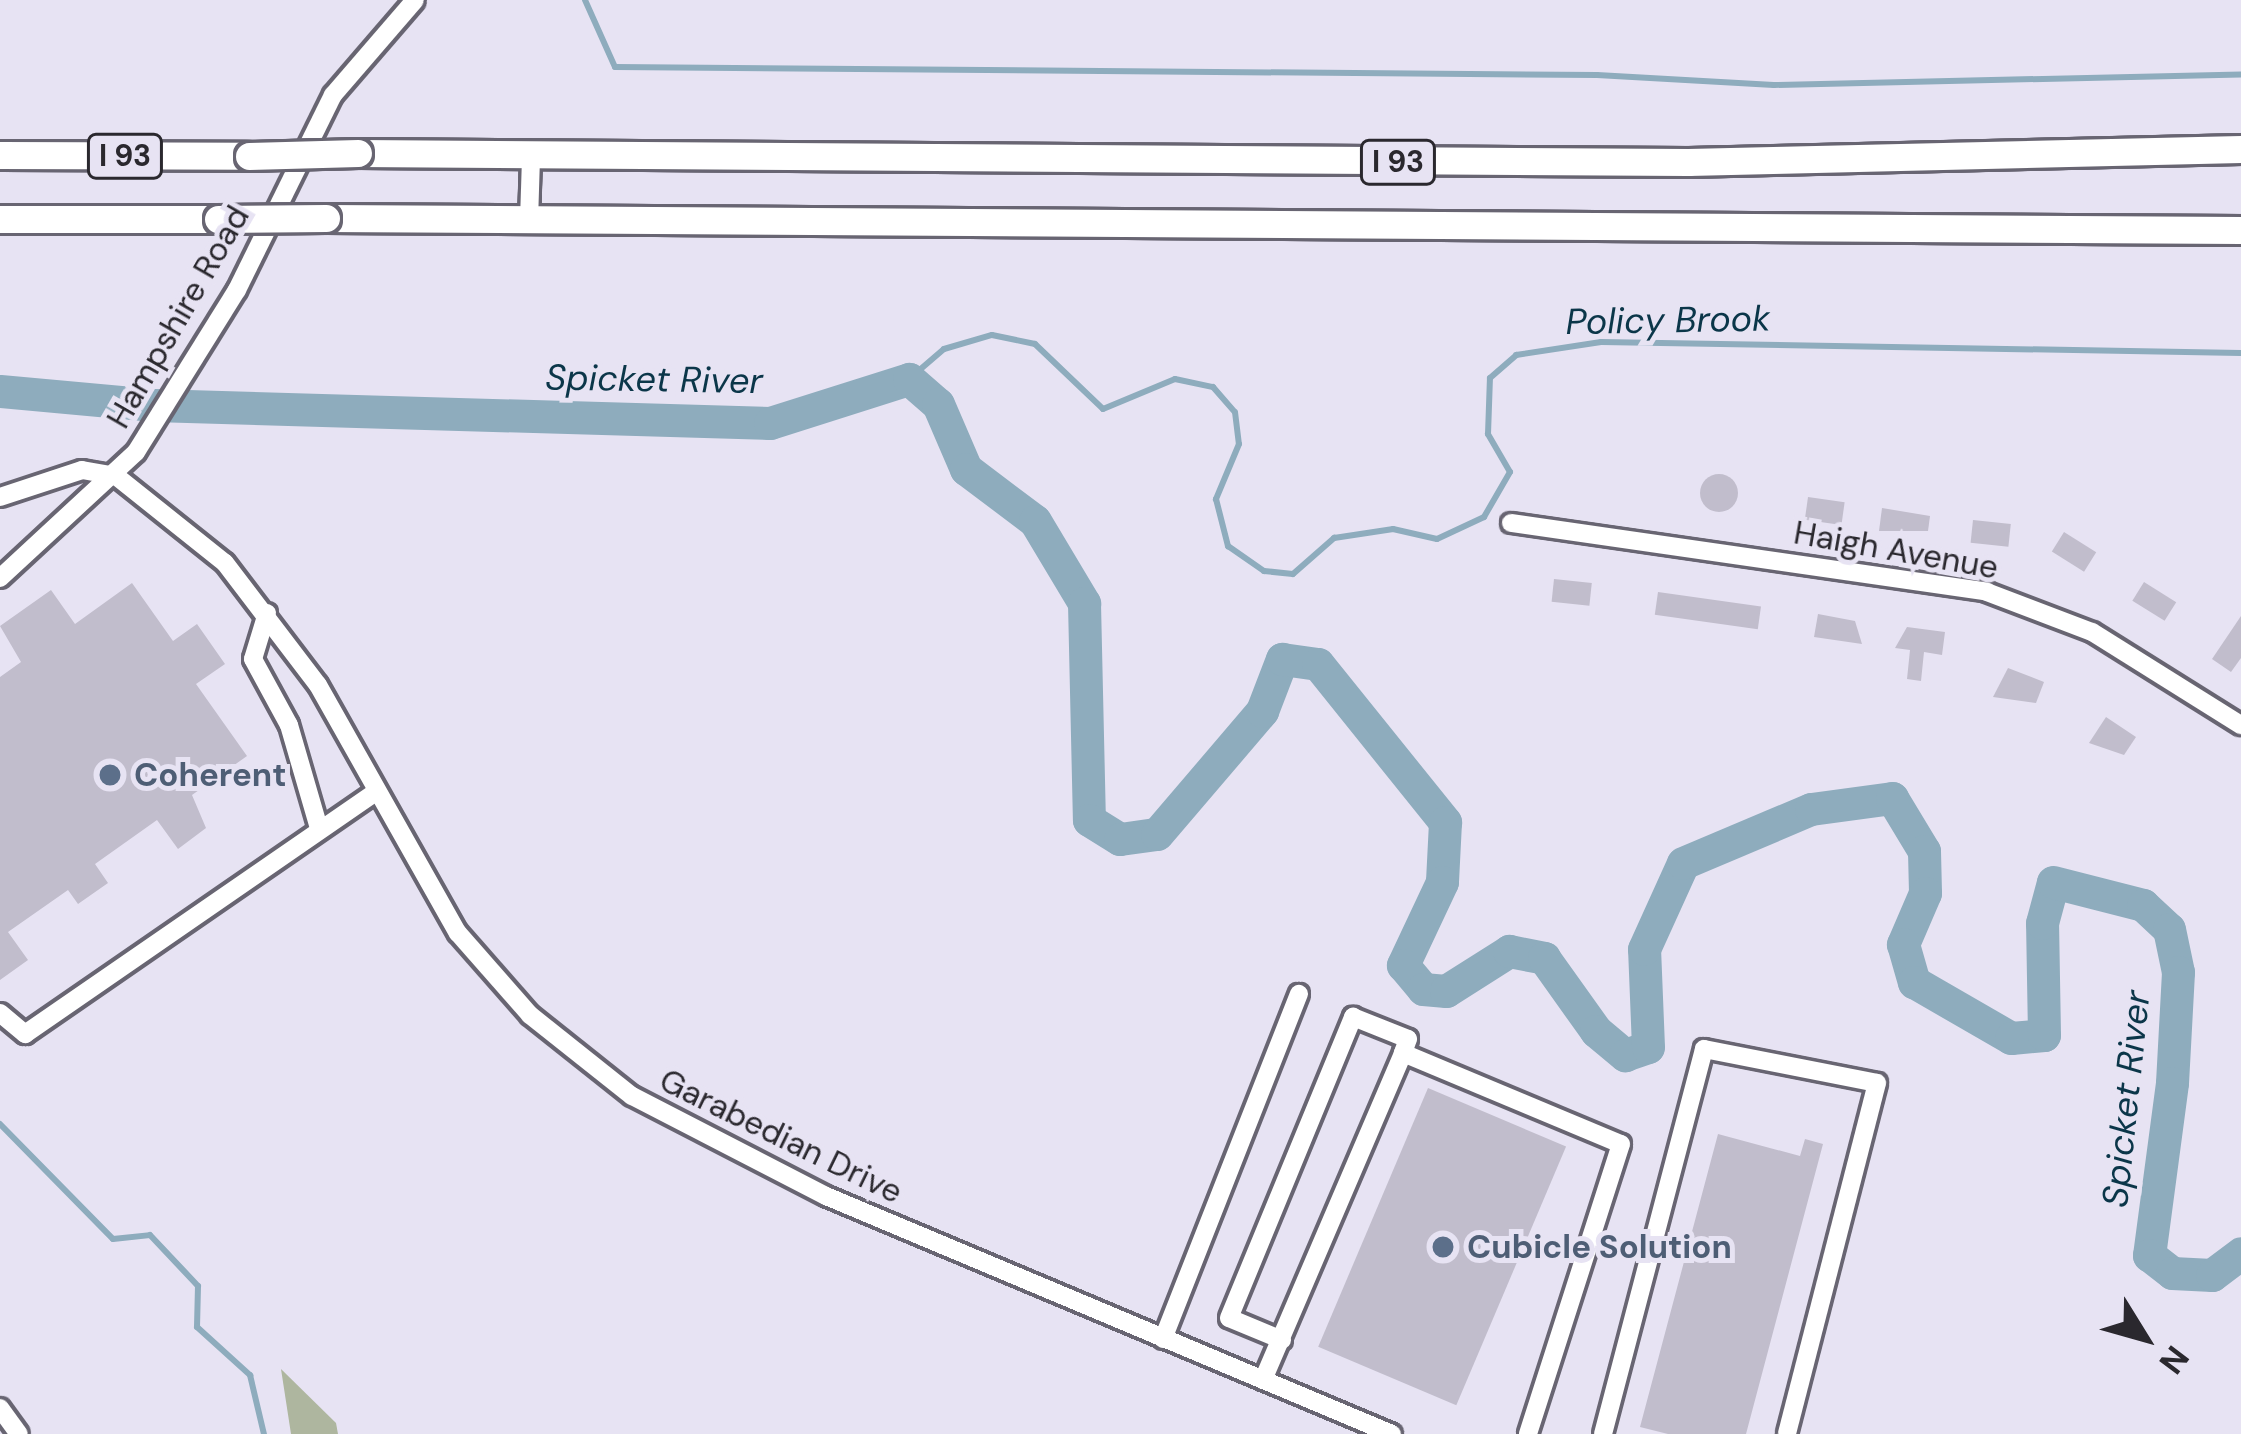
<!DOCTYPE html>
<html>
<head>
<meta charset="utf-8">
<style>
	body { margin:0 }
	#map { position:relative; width:2241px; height:1434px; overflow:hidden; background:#e7e3f3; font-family:"DM Sans",sans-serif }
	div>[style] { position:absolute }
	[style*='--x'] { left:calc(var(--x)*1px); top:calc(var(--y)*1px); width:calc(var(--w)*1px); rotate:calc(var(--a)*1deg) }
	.green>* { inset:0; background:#aeb69f }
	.stream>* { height:6px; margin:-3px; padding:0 3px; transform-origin:3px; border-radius:3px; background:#8eacbd }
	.river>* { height:33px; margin:-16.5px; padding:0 16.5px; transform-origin:16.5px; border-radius:16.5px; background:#8eacbd }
	.building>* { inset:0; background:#c1bdcc; transform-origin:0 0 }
	.round { border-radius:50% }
	.roads { filter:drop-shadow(3px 0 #686572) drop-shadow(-3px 0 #686572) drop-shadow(0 3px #686572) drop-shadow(0 -3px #686572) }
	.minor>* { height:18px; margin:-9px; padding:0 9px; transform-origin:9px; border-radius:9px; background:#fff }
	.highway>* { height:27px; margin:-13.5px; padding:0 13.5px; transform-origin:13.5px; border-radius:13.5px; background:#fff }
	.bridges { filter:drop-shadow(3px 0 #686572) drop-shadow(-3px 0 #686572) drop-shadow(0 3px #686572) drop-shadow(0 -3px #686572) }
	.highway-bridge>* { height:27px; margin:-13.5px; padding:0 13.5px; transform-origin:13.5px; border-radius:13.5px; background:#fff }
	.dots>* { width:33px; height:33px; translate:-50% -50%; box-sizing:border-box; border:6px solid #e7e3f3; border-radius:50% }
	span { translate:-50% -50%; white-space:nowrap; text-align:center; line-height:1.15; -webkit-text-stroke:10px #e7e3f3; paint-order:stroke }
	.shield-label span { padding:3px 9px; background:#e7e3f3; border:3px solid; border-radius:9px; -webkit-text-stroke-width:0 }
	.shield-label { font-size:30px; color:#2a282e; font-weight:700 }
	.street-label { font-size:33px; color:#2a282e }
	.service-label { font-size:33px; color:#4e5e75; font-weight:700 }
	.left { translate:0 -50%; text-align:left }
	.water-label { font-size:36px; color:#0b3649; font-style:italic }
	.north { position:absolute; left:2085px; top:1278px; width:120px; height:120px; -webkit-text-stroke:9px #e7e3f3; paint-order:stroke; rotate:127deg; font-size:33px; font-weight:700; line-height:48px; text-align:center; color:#2a282e }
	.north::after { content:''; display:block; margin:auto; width:42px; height:54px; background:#2a282e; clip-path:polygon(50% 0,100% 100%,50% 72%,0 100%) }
</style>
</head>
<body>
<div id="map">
	<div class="green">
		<div style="clip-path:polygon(281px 1369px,336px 1423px,338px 1434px,291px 1434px)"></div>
	</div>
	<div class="stream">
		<div style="--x:585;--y:0;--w:73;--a:65.9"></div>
		<div style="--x:615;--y:67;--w:982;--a:0.47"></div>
		<div style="--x:1597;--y:75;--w:177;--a:3.2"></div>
		<div style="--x:1774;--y:85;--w:467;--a:-1.3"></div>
		<div style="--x:909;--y:379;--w:46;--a:-40.6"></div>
		<div style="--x:944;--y:349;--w:50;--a:-16.3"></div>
		<div style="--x:992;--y:335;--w:44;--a:11.8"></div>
		<div style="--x:1035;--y:344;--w:94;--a:43.7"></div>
		<div style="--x:1103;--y:409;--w:78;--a:-22.6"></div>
		<div style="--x:1175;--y:379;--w:39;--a:12"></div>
		<div style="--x:1213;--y:387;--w:33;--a:49"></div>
		<div style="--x:1235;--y:412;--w:32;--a:83"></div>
		<div style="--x:1239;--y:444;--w:60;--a:112.7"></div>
		<div style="--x:1216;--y:499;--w:49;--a:75.7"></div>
		<div style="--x:1228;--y:546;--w:44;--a:34.8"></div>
		<div style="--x:1264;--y:571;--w:29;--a:6"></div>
		<div style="--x:1293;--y:574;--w:55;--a:-41.3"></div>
		<div style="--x:1334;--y:538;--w:60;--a:-8.7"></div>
		<div style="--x:1393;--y:529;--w:45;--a:12.8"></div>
		<div style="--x:1437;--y:539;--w:52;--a:-25.1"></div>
		<div style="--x:1484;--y:517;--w:52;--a:-60"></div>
		<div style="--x:1510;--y:472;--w:44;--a:-120.1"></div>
		<div style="--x:1488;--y:434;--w:56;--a:-88"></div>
		<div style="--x:1490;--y:378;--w:35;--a:-41"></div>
		<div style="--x:1516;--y:355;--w:86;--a:-8.7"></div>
		<div style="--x:1601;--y:342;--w:640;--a:0.98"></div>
		<div style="--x:0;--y:1124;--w:161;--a:45.5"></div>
		<div style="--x:113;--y:1239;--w:37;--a:-6"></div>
		<div style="--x:150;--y:1235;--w:70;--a:46.7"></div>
		<div style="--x:198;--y:1286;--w:41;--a:91.4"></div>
		<div style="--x:197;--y:1327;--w:72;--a:42.2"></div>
		<div style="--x:250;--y:1375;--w:61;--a:76.7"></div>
	</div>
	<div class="river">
		<div style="--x:0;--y:391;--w:154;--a:5.2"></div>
		<div style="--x:153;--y:405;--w:617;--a:1.67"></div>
		<div style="--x:770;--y:423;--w:146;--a:-17.6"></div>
		<div style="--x:909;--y:379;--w:38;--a:41"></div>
		<div style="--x:938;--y:404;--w:71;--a:66.7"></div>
		<div style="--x:966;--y:469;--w:86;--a:37"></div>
		<div style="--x:1035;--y:521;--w:96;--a:59.1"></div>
		<div style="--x:1084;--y:603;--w:217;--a:88.7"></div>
		<div style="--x:1089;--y:820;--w:36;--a:32"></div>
		<div style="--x:1120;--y:839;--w:37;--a:-8"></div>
		<div style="--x:1157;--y:834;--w:162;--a:-49.5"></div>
		<div style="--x:1262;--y:711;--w:56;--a:-69"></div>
		<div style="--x:1282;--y:659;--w:36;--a:8"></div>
		<div style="--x:1318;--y:664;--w:203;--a:51.2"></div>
		<div style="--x:1445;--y:822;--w:60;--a:92.9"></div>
		<div style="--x:1442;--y:882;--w:92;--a:115.2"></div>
		<div style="--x:1403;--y:965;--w:31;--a:50"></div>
		<div style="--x:1423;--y:989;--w:23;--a:5"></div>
		<div style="--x:1446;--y:991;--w:75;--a:-32.4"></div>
		<div style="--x:1509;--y:951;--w:36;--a:11"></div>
		<div style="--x:1544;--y:958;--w:90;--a:54.5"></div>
		<div style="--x:1596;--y:1031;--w:38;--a:40"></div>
		<div style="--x:1625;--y:1055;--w:24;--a:-19"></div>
		<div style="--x:1648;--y:1047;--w:98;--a:-92.3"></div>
		<div style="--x:1644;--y:949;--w:94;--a:-65.6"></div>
		<div style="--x:1683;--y:863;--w:139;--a:-22.9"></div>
		<div style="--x:1811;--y:809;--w:82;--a:-7.7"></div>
		<div style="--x:1892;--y:798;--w:62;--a:58.9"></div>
		<div style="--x:1924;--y:851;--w:42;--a:88.6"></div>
		<div style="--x:1925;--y:893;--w:56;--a:113.3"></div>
		<div style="--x:1903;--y:944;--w:40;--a:74"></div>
		<div style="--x:1914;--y:982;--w:112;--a:30"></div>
		<div style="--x:2011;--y:1038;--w:33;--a:-5"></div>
		<div style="--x:2044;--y:1035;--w:112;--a:-91"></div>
		<div style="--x:2042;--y:923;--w:42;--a:-75"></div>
		<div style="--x:2053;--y:882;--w:93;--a:14.3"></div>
		<div style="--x:2143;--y:905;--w:35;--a:43"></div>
		<div style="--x:2169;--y:929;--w:44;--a:78.2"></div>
		<div style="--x:2178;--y:972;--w:111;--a:93.1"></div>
		<div style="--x:2172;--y:1083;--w:174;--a:97.6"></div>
		<div style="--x:2149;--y:1255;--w:29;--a:38"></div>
		<div style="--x:2172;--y:1273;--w:40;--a:2.9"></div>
		<div style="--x:2212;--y:1275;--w:36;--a:-37"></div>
	</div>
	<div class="building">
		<div class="round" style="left:1700px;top:474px;width:38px;height:38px"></div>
		<div style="left:1808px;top:497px;width:37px;height:23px;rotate:8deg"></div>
		<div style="clip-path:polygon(1882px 508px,1930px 516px,1928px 531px,1879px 531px)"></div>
		<div style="left:1973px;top:520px;width:38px;height:23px;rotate:6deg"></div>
		<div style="left:2064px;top:532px;width:38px;height:23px;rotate:32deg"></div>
		<div style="left:1554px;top:579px;width:38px;height:23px;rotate:6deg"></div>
		<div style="left:2144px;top:582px;width:38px;height:22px;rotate:32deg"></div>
		<div style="clip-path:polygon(132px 583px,173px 641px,197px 624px,225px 664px,196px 684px,247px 756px,192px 795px,206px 828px,178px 849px,157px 820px,95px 864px,108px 883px,78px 904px,68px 890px,8px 932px,28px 960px,0 980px,0 677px,21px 662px,0 626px,51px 590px,75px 624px)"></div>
		<div style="left:1658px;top:592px;width:104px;height:23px;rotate:8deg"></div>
		<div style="clip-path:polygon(1818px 614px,1855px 621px,1862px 644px,1814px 637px)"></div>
		<div style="clip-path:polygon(2241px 616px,2241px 658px,2231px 672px,2212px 659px)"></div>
		<div style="clip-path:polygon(1907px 627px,1945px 632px,1942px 655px,1924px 652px,1921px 681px,1907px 679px,1910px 650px,1895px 648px)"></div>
		<div style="clip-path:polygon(2008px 668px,2044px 682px,2036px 703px,1993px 697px)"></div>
		<div style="clip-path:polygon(2106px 717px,2136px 737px,2124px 755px,2089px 743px)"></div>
		<div style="left:1428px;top:1088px;width:150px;height:281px;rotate:23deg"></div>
		<div style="clip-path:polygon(1718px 1134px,1800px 1156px,1805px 1139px,1823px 1144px,1746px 1434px,1668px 1434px,1640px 1427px)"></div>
	</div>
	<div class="roads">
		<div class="minor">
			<div style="--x:529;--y:221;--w:65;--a:-88.2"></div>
			<div style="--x:0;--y:497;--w:86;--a:-18.2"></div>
			<div style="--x:82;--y:470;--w:35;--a:10"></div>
			<div style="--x:116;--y:476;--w:139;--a:38.6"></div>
			<div style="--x:225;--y:563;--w:153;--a:52.7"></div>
			<div style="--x:318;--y:685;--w:285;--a:60.6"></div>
			<div style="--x:458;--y:933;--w:109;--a:48.7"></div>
			<div style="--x:530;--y:1015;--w:130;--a:38.5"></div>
			<div style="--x:632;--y:1096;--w:218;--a:27.3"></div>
			<div style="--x:826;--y:1196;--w:614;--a:22.81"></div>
			<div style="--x:1511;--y:523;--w:481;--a:8.2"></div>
			<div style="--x:1987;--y:592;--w:112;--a:20.9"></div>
			<div style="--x:2092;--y:632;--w:176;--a:32"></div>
			<div style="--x:0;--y:578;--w:185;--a:-42.8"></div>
			<div style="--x:136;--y:452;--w:191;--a:-58.1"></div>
			<div style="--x:237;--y:290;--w:217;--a:-63.8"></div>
			<div style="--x:333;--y:95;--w:125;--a:-49.2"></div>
			<div style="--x:267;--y:613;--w:48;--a:106.9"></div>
			<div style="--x:253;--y:659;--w:75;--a:61.4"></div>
			<div style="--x:289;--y:725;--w:107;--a:73.8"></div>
			<div style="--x:0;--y:1013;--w:33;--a:40"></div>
			<div style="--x:25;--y:1034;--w:425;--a:-34.6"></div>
			<div style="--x:1163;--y:1339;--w:371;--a:-68.5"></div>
			<div style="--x:1282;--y:1340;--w:57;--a:-157.5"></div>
			<div style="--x:1229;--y:1318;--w:326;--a:-67.6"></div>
			<div style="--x:1353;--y:1017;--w:59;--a:21.8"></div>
			<div style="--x:1408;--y:1039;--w:15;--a:110"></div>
			<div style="--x:1263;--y:1380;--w:356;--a:-66.8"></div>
			<div style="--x:1403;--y:1053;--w:236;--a:22.7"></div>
			<div style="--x:1621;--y:1144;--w:305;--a:107.8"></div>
			<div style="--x:0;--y:1408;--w:32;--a:54"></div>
			<div style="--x:1603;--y:1434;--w:398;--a:-75.3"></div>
			<div style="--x:1704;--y:1049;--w:176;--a:11.1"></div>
			<div style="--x:1877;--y:1083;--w:362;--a:104.4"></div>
		</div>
		<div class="highway">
			<div style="--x:358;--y:153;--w:1330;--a:0.39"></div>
			<div style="--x:1688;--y:162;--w:553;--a:-1.35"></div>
			<div style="--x:0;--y:155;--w:249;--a:0.2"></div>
			<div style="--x:326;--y:218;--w:1915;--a:0.36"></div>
			<div style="--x:0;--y:219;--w:218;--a:0"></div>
		</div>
	</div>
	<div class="bridges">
		<div class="highway-bridge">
			<div style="--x:249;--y:156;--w:109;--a:-1.6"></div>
			<div style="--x:218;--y:219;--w:108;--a:-0.5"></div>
		</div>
	</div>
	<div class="dots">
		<div style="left:110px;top:775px;background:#5c6f8a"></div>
		<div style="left:1443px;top:1247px;background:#5c6f8a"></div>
	</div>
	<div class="shield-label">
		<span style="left:125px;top:156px">I 93</span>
		<span style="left:1398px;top:162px">I 93</span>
	</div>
	<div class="street-label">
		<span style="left:178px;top:317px;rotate:-60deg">Hampshire Road</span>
		<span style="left:1896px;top:550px;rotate:10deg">Haigh Avenue</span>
		<span style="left:781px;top:1136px;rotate:26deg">Garabedian Drive</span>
	</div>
	<div class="service-label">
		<span class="left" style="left:134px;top:775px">Coherent</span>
		<span class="left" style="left:1467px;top:1247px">Cubicle Solution</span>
	</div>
	<div class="water-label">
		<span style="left:1668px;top:320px;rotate:-1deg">Policy Brook</span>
		<span style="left:654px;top:379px;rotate:1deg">Spicket River</span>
		<span style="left:2126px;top:1099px;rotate:-84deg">Spicket River</span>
	</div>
	<div class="north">N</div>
</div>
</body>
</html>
